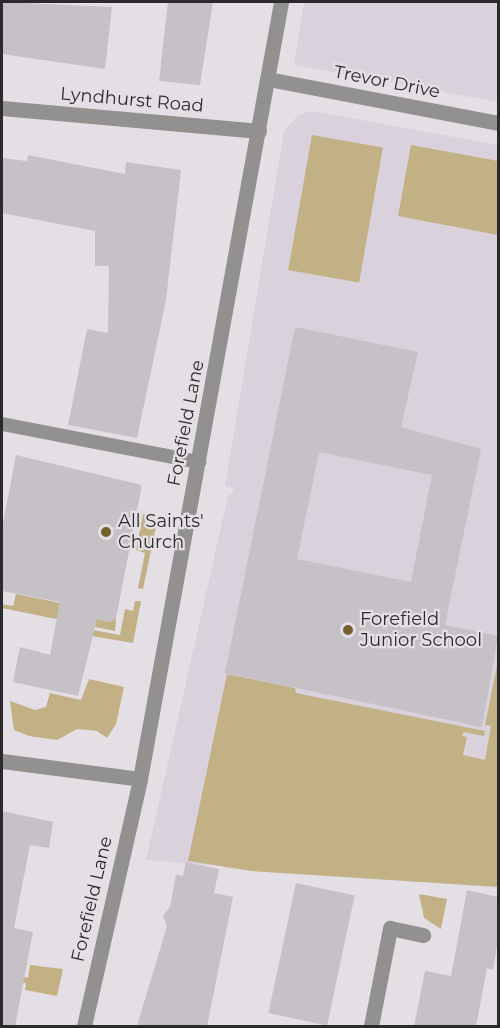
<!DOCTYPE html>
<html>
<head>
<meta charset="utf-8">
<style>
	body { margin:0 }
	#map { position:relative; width:500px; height:1028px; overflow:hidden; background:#e3dfe5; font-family:Montserrat,sans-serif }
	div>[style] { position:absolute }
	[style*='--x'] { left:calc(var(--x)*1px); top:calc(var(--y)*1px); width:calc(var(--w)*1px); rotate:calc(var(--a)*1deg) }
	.built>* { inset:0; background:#d9d1dc }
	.green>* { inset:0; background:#c2b184; transform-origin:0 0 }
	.building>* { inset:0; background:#c5c1c6; transform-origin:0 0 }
	.service>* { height:14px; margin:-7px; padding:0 7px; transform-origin:7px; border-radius:7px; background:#92918f }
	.minor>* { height:15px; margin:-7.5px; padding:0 7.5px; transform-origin:7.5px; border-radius:7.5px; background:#92918f }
	.dots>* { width:16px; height:16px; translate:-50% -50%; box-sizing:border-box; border:3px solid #e3dfe5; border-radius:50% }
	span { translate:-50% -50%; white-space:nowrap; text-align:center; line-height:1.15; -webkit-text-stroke:4.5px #e3dfe5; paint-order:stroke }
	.street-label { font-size:18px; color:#2c2a2c }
	.poi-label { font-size:18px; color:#2c2a2c }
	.left { translate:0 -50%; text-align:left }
	.frame { position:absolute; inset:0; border:3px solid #2c2a2c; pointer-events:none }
</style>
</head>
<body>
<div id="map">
	<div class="built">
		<div style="clip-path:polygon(304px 2px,498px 2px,498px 102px,294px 65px)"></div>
		<div style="clip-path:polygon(312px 111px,498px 145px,498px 764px,479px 886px,146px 860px,228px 496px,233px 493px,234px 489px,225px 486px,284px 132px,298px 115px)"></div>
	</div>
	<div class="green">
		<div style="left:312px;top:135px;width:72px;height:137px;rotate:10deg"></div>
		<div style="clip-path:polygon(411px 145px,498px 161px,498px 235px,398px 216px)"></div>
		<div style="clip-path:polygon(143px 514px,158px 517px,143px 589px,138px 588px,145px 553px,136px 550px)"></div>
		<div style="clip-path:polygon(16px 594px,75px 606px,97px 619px,110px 622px,116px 618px,115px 631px,2px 608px,2px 604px,13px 606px)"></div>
		<div style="clip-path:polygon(135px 601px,141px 601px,133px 643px,92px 636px,93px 630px,120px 635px,125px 609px,133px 611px)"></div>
		<div style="clip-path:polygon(498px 661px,498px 887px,251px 871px,188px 861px,227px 674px,295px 688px,296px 693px,485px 731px,484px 736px,464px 732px,462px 736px,467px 737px,463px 755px,485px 760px,491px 726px,485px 725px)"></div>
		<div style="clip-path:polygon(89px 679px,124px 687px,116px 724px,107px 738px,97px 731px,77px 729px,57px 740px,29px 736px,14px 730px,10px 701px,35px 710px,46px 707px,50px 693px,81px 700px)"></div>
		<div style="clip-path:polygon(419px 894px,447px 899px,441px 929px,424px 918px)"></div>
		<div style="clip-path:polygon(2px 961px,17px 963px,14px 975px,28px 978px,30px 965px,63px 969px,57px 996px,25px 990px,26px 983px,2px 979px)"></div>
	</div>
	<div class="building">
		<div style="clip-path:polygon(2px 2px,112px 7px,105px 69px,2px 54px)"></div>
		<div style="clip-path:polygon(168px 2px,213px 2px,200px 85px,159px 81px)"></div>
		<div style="clip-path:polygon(28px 155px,125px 174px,126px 162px,181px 170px,166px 300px,137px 438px,68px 425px,87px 329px,108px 333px,109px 266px,95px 266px,95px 231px,2px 213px,2px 158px,27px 161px)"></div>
		<div style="clip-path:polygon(evenodd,295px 327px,418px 352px,401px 427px,481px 449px,445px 625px,498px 636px,482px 727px,225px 673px,295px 327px,319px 452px,432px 475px,411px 582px,297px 559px,319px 452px)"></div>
		<div style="clip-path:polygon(16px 455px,142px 485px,116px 618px,111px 622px,97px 619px,78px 696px,13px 682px,20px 647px,50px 655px,60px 602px,2px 591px,2px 529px)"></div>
		<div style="clip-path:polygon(2px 811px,53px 822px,49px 848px,30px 845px,14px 928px,33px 932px,15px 1026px,2px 1026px)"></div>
		<div style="clip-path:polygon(186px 862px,219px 869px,214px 893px,233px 897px,207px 1026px,137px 1026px,167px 926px,163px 916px,170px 907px,176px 875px,183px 876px)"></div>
		<div style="left:296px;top:883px;width:60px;height:133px;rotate:12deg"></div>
		<div style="clip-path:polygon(467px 890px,498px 897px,498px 940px,493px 970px,487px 968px,476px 1026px,414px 1026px,425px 971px,451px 976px)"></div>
	</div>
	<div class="service">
		<div style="--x:2;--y:424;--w:201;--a:10.9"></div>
	</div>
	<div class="minor">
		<div style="--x:268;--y:79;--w:234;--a:10.8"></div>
		<div style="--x:2;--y:108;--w:258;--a:5.1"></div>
		<div style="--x:2;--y:761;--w:139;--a:7.4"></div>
		<div style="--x:84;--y:1026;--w:253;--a:-77.2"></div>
		<div style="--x:140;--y:779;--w:790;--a:-79.71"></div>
		<div style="--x:371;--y:1026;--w:100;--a:-79"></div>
		<div style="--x:390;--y:928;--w:34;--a:12"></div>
	</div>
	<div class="dots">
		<div style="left:106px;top:532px;background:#73612f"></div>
		<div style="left:348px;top:630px;background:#73612f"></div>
	</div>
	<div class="street-label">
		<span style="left:387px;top:82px;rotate:11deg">Trevor Drive</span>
		<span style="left:132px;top:100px;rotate:5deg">Lyndhurst Road</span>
		<span style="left:186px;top:423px;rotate:-79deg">Forefield Lane</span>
		<span style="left:92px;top:899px;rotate:-77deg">Forefield Lane</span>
	</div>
	<div class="poi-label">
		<span class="left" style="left:118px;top:532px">All Saints'<br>Church</span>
		<span class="left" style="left:360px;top:630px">Forefield<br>Junior School</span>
	</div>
	<div class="frame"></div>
</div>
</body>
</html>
